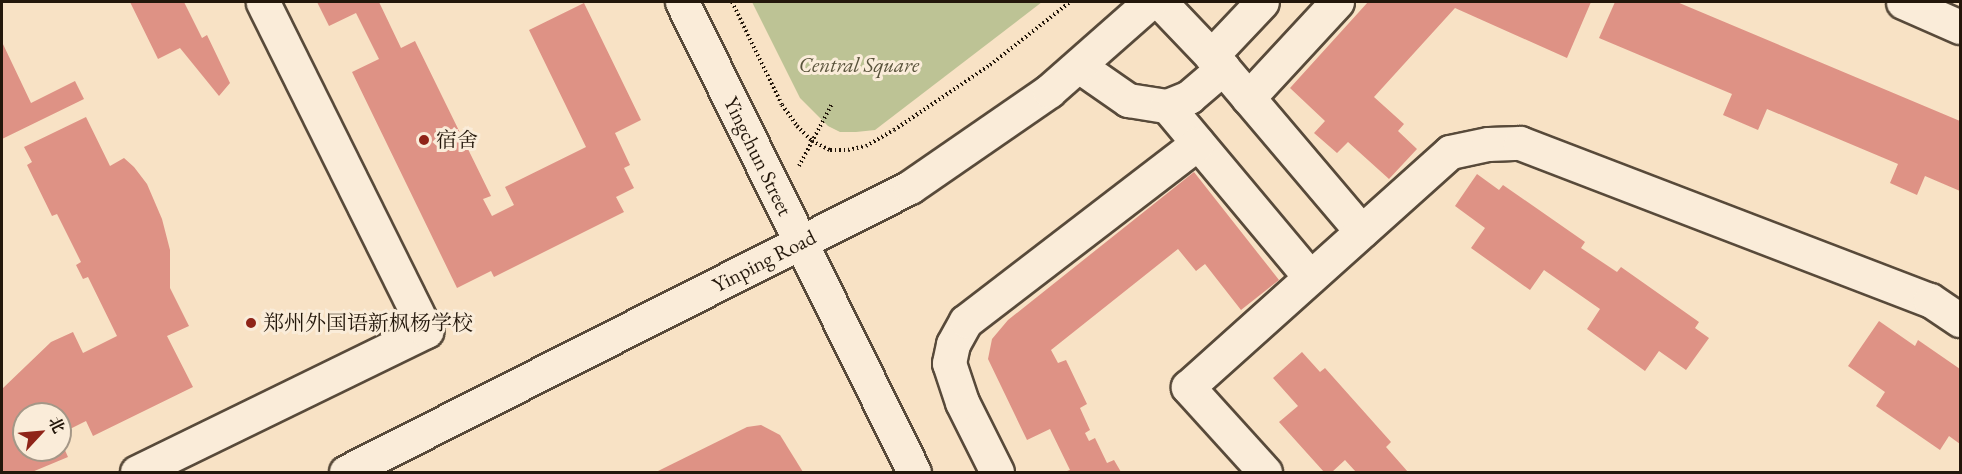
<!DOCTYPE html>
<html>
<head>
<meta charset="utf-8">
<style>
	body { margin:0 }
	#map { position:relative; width:1962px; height:474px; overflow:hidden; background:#f8e2c5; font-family:"EB Garamond","Noto Serif SC",serif }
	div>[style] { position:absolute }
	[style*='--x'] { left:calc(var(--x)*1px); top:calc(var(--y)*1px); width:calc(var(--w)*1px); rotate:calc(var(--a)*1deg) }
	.green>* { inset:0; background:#bdc395 }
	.building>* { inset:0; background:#de9285 }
	.path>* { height:4px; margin-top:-2px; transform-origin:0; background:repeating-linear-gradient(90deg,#23170b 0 1.5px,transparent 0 4.5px) }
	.roads { filter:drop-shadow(2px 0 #584a3a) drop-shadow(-2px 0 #584a3a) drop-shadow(0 2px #584a3a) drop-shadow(0 -2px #584a3a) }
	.minor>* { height:33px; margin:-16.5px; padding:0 16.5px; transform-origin:16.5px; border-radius:16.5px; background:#faecd9 }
	.dots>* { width:16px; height:16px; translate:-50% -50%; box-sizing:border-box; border:3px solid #faecd9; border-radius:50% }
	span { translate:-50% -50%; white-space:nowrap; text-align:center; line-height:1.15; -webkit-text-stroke:6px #faecd9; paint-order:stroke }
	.park-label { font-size:21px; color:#59533b; font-style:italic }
	.poi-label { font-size:21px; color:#23170b }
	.left { translate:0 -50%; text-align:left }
	.street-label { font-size:21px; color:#23170b }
	.frame { position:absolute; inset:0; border:3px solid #23170b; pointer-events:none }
	.north { position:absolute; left:12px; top:402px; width:60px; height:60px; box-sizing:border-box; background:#faecd9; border:2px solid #a49787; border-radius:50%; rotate:64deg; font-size:16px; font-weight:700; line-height:24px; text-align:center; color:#23170b }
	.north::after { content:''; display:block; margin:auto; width:21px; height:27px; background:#8f2418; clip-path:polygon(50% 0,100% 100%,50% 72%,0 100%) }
</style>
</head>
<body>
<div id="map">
	<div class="green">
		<div style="clip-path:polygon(752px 2px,1042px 2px,875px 130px,856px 132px,840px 132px,828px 126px,800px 98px)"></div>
	</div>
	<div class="building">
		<div style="clip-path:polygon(130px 2px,184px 2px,202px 38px,207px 35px,230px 83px,219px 96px,180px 48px,158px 59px)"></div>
		<div style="clip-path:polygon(317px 2px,379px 2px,401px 48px,415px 41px,491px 196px,483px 199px,492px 216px,514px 205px,505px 187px,586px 147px,529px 30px,584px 3px,641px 120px,615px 133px,630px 165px,624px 168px,634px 188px,616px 197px,624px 212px,494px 277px,491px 271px,457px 288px,352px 72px,379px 59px,356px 13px,329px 26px)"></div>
		<div style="clip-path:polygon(1368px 2px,1591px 2px,1567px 58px,1455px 8px,1374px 97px,1404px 124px,1398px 131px,1417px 149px,1389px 179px,1348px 142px,1337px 153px,1314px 133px,1325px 121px,1290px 88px)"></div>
		<div style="clip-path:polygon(1615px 2px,1677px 2px,1960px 121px,1960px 191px,1925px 176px,1917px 195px,1890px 183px,1898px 164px,1767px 109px,1758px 130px,1723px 115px,1732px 94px,1599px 38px)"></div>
		<div style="clip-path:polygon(2px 42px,31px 103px,75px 81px,84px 99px,2px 139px)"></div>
		<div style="clip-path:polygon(86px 117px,110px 166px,124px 158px,134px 167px,147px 184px,162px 219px,170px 250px,170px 288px,189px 326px,167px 336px,193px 387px,93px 436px,86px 421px,60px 434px,60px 414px,24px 414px,24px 450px,60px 450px,60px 439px,68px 457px,32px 472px,2px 472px,2px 389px,51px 342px,73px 332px,83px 353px,117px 336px,88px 277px,83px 279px,76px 265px,81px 262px,57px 214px,52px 216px,27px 165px,32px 162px,24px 147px)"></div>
		<div style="clip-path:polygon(1194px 172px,1279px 280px,1241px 310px,1205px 264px,1196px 271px,1178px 249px,1051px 350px,1058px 363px,1066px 360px,1087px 404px,1080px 408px,1090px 430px,1085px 433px,1089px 441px,1095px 438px,1107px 463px,1114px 460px,1121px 472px,1064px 472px,1070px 470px,1050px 429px,1027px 440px,988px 359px,992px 339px,1008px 320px)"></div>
		<div style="clip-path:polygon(1477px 174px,1499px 190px,1503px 185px,1585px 242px,1581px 248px,1617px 272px,1621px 267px,1699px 322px,1695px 328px,1709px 338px,1686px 370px,1659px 351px,1645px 371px,1587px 329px,1600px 309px,1544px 270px,1530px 290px,1471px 248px,1485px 228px,1455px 206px)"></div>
		<div style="clip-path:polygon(1879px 321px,1915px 346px,1918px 340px,1960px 369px,1960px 444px,1949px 436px,1940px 450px,1876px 406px,1885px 392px,1848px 366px)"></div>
		<div style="clip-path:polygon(1302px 352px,1320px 372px,1325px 368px,1391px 442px,1386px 447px,1408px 472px,1356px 472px,1345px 460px,1332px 472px,1324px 472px,1279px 422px,1298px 406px,1273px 378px)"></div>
		<div style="clip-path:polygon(761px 425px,780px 435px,803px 472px,656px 472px,747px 427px)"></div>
	</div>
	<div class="path">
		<div style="--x:732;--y:2;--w:114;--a:64.1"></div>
		<div style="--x:782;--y:105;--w:26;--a:54"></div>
		<div style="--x:797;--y:126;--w:21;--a:45"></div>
		<div style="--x:812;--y:141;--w:20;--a:27"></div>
		<div style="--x:830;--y:150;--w:18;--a:0"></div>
		<div style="--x:848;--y:150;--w:18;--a:-13"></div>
		<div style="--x:866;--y:146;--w:32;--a:-30"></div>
		<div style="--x:894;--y:130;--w:116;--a:-34.1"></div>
		<div style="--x:990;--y:65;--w:102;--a:-38.2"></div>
		<div style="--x:799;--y:166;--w:70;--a:-62"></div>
	</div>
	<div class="roads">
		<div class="minor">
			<div style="--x:682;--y:2;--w:524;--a:63.73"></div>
			<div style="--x:1160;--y:2;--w:91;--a:46.3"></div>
			<div style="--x:1223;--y:68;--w:214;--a:49.7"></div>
			<div style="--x:1903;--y:2;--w:62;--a:23.7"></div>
			<div style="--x:1211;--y:56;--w:74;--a:-46.6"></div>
			<div style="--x:1079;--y:66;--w:60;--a:34.8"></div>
			<div style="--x:1128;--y:100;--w:39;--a:9"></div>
			<div style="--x:1167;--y:106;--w:24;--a:-22"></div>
			<div style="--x:1189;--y:97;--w:45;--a:-40.5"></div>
			<div style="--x:1248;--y:98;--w:131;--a:-47.2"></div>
			<div style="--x:1167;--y:106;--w:223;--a:50.1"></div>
			<div style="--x:137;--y:472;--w:322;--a:-26"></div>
			<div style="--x:426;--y:331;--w:367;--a:-116.4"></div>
			<div style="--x:346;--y:472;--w:632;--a:-26.81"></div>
			<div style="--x:910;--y:187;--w:169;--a:-34.6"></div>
			<div style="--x:1049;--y:91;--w:135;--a:-41.4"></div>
			<div style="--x:997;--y:472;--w:78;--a:-116.6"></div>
			<div style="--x:962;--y:402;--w:41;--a:-108.4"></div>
			<div style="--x:949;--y:363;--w:19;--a:-78"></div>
			<div style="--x:953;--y:344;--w:26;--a:-61"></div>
			<div style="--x:966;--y:321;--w:292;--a:-37.5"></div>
			<div style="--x:1265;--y:472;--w:115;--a:-132.2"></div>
			<div style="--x:1188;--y:387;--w:352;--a:-41.9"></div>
			<div style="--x:1450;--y:152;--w:39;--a:-12"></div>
			<div style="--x:1488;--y:144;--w:32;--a:-2"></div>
			<div style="--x:1520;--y:143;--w:439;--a:21"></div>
			<div style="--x:1930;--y:300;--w:36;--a:34"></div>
		</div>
	</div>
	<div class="dots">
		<div style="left:424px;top:140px;background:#8f2418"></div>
		<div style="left:251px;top:323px;background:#8f2418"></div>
	</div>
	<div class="park-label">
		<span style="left:859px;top:65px">Central Square</span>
	</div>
	<div class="poi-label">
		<span class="left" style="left:436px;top:140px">宿舍</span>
		<span class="left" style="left:263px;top:323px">郑州外国语新枫杨学校</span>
	</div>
	<div class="street-label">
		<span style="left:758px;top:156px;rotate:64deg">Yingchun Street</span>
		<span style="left:764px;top:261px;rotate:-27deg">Yinping Road</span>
	</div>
	<div class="frame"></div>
	<div class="north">北</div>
</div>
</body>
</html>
